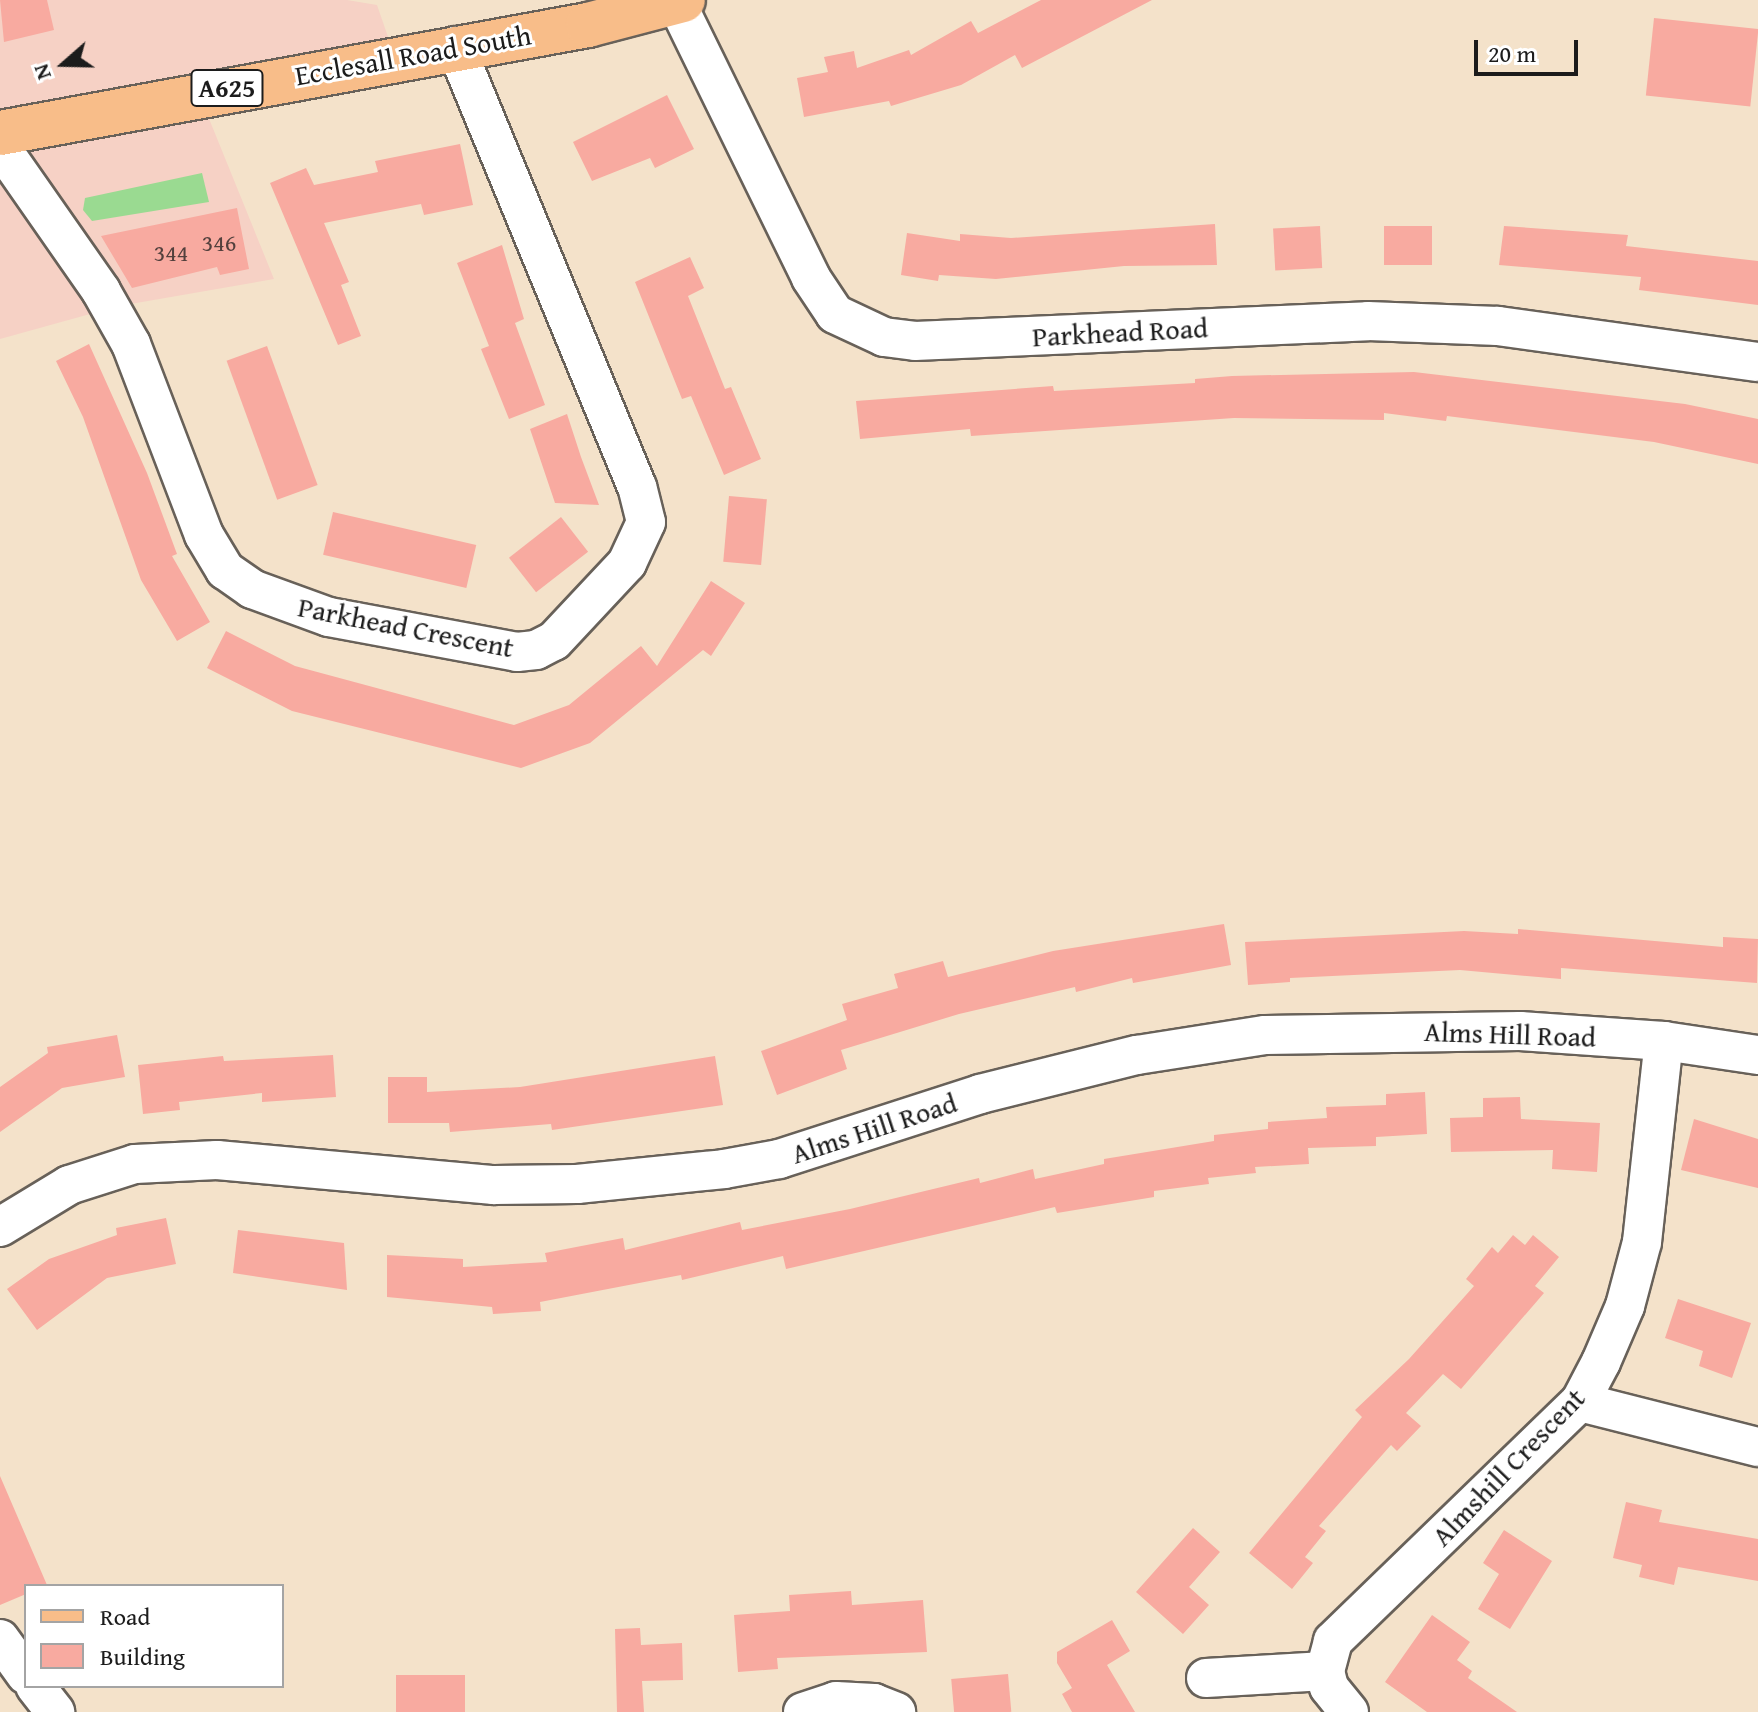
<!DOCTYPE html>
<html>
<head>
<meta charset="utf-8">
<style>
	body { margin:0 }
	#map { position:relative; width:1758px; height:1712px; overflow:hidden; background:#f4e2ca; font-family:"Gentium Book Plus",serif }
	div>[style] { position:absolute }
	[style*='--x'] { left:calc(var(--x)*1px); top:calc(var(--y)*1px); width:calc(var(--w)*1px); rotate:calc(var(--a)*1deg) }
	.built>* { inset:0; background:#f6d1c5 }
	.green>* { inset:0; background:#9ada91 }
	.building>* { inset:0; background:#f8aaa0; transform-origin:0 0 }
	.roads { filter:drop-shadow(2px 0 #686159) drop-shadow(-2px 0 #686159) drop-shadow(0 2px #686159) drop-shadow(0 -2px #686159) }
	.minor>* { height:38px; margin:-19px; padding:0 19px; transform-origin:19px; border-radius:19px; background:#fff }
	.primary>* { height:44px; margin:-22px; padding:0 22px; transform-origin:22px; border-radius:22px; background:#f8bd89 }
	span { translate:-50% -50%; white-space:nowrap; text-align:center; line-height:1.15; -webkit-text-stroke:6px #fff; paint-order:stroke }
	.number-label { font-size:24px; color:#53403d }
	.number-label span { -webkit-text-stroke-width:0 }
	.shield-label span { padding:2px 6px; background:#fff; border:2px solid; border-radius:6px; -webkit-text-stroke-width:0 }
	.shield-label { font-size:26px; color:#1c1c1c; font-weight:700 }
	.street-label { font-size:28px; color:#1c1c1c }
	.legend { position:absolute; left:24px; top:1584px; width:260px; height:104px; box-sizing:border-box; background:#fff; border:2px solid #a4a4a4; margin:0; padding:10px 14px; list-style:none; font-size:24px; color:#1c1c1c }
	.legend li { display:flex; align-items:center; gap:16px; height:40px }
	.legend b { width:40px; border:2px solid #a4a4a4 }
	.north { position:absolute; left:24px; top:24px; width:80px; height:80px; -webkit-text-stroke:6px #fff; paint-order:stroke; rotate:250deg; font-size:22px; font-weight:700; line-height:32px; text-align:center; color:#1c1c1c }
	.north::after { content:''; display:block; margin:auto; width:28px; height:36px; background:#1c1c1c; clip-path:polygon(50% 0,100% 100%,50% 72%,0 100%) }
	.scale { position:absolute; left:1474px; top:40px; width:104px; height:36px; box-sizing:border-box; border:4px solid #1c1c1c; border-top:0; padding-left:10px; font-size:24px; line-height:28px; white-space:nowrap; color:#1c1c1c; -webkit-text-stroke:6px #fff; paint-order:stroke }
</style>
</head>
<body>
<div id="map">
	<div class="built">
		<div style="clip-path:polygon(0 0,347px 0,377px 5px,395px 57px,199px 94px,274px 279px,119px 306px,0 339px)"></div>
	</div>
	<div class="green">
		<div style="clip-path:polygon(202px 173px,209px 202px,92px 221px,83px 210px,85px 198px)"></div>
	</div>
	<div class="building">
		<div style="clip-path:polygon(0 0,47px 0,54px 30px,4px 42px)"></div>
		<div style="clip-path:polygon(1041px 0,1152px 0,1022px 68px,1015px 55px,961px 85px,891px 106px,889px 101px,804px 117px,797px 78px,828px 72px,824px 57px,854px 51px,857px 68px,909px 50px,911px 55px,971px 21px,978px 33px)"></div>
		<div style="left:1654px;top:18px;width:105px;height:78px;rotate:6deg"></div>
		<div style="clip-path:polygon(667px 95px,694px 149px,655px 168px,650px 158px,592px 181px,573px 142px)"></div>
		<div style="clip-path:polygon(460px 144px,473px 205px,424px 215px,421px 204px,324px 223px,349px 282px,341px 285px,361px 336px,338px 345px,270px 183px,306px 168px,314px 185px,378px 172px,375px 161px)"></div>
		<div style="clip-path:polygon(237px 208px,249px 269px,220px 275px,217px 267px,132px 288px,101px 236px)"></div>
		<div style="clip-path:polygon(1215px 224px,1217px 265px,1124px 266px,996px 279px,939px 275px,938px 281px,901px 275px,907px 233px,960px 241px,960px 234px,1011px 238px)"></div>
		<div style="left:1320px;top:226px;width:42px;height:47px;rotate:87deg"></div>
		<div style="left:1432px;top:226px;width:39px;height:48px;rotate:90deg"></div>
		<div style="clip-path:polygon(1504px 226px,1628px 235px,1626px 246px,1758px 261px,1758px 305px,1639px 290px,1641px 277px,1499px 265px)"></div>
		<div style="clip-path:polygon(502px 245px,524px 319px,515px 323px,545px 405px,509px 419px,481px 349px,489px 346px,457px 263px)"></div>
		<div style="clip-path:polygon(690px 257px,704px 288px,688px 296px,725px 389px,731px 387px,761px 459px,724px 475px,691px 396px,682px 399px,635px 282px)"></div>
		<div style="clip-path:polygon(89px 344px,147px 473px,177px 554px,172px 556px,210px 622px,177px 641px,141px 580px,83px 417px,56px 361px)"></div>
		<div style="left:267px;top:346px;width:148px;height:43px;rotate:70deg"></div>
		<div style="clip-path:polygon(1414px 372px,1685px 404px,1758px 419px,1758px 464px,1654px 442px,1447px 416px,1446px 421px,1384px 413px,1384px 420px,1234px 418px,971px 436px,970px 429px,860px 439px,856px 401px,1053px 386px,1054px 391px,1195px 383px,1195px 379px,1232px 376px)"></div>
		<div style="clip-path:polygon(567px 414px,581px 457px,599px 505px,555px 503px,530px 429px)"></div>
		<div style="left:729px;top:496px;width:38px;height:66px;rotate:5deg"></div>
		<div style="left:333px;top:512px;width:147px;height:44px;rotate:13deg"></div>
		<div style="left:561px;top:517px;width:44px;height:66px;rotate:52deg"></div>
		<div style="clip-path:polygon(711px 581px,745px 603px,711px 656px,703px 650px,590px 743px,521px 768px,292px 711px,207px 668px,226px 631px,295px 666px,514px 725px,569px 705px,641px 646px,657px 666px)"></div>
		<div style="clip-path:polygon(1224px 924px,1231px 965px,1133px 983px,1132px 978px,1076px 992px,1075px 987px,959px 1014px,841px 1050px,847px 1069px,777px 1095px,761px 1051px,847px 1020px,842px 1004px,898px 988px,894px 974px,943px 961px,948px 977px,1053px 951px)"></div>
		<div style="clip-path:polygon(1518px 929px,1723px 947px,1723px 937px,1758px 939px,1757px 983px,1561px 968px,1561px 979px,1460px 970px,1290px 978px,1290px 982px,1248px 985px,1245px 942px,1464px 931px,1518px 934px)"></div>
		<div style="clip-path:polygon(117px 1035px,125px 1077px,62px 1088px,0 1132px,0 1087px,48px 1053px,47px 1047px)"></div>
		<div style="clip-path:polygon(333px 1055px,336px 1097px,262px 1102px,262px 1093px,179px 1102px,180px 1110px,143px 1114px,138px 1065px,223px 1056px,224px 1061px)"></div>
		<div style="clip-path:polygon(715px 1056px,723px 1105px,552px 1130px,551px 1124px,450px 1132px,449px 1123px,388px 1123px,388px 1077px,427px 1077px,427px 1092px,520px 1087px)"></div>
		<div style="clip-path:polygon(1425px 1092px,1427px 1134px,1376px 1137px,1376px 1146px,1308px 1148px,1309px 1164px,1255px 1167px,1256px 1173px,1208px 1178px,1209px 1184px,1154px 1191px,1154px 1197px,1057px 1213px,1055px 1207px,786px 1269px,783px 1256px,682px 1280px,681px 1275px,540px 1302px,541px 1311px,493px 1314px,492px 1307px,387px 1297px,387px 1255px,463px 1259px,463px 1267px,547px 1262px,545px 1253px,623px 1238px,625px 1250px,740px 1222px,742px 1230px,850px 1209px,979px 1178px,980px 1183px,1033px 1169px,1035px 1179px,1104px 1164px,1104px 1159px,1214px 1141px,1214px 1135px,1268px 1129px,1268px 1122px,1327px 1118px,1326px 1107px,1386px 1105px,1386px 1094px)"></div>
		<div style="clip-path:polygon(1520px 1097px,1521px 1119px,1600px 1123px,1597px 1172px,1552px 1169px,1553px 1150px,1451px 1152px,1450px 1118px,1483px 1117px,1483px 1098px)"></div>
		<div style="clip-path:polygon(1694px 1119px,1758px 1139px,1758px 1188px,1681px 1170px)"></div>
		<div style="clip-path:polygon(166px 1218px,176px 1264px,107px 1278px,37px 1330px,7px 1289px,49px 1259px,117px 1235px,116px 1228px)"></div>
		<div style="clip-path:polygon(238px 1230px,344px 1243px,347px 1290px,233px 1273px)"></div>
		<div style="clip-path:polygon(1513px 1235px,1525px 1245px,1533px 1235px,1559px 1257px,1535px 1286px,1544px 1293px,1461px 1389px,1443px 1374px,1406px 1413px,1421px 1426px,1397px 1451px,1391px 1445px,1319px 1526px,1326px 1531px,1305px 1557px,1313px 1563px,1292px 1589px,1249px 1553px,1362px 1417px,1355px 1410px,1409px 1359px,1474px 1286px,1466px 1279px,1492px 1247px,1498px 1253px)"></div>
		<div style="clip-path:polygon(1678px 1299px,1751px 1323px,1732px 1378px,1699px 1366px,1703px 1351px,1665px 1338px)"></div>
		<div style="clip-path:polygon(0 1476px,47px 1585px,26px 1586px,26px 1594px,0 1605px)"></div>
		<div style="clip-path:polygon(1626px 1502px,1662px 1510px,1659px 1522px,1758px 1539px,1758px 1581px,1678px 1567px,1674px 1585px,1639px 1577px,1642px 1565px,1613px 1558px)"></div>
		<div style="clip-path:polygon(1193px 1528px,1220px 1552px,1189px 1587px,1209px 1605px,1183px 1634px,1136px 1592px)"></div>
		<div style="clip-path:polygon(1504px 1530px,1552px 1561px,1510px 1629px,1478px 1609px,1499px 1574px,1483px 1563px)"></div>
		<div style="clip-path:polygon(851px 1591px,852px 1605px,923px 1600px,927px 1652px,777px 1658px,778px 1669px,738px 1672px,734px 1615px,790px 1611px,789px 1595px)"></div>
		<div style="clip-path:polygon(1432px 1615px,1470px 1642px,1457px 1660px,1472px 1671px,1468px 1678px,1517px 1712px,1427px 1712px,1385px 1682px)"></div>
		<div style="clip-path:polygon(1112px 1620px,1130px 1651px,1107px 1665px,1135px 1712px,1072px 1712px,1062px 1694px,1072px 1688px,1057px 1663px,1057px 1652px)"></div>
		<div style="clip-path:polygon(640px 1628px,641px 1645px,682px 1643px,683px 1680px,642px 1681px,644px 1712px,617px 1712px,615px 1629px)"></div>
		<div style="left:1008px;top:1674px;width:38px;height:57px;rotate:85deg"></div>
		<div style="left:396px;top:1675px;width:69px;height:37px"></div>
	</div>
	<div class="roads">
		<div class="minor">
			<div style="--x:676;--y:2;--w:307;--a:63.9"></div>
			<div style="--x:811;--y:278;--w:43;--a:56.3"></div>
			<div style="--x:835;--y:314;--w:54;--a:25.1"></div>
			<div style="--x:884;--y:337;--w:31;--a:7"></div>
			<div style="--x:915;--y:341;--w:453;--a:-2.5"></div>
			<div style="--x:1368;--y:321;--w:130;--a:2.2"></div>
			<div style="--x:1498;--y:326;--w:262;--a:7.9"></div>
			<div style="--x:0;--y:146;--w:177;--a:55.1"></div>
			<div style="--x:101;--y:291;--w:61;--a:60.5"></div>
			<div style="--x:131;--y:344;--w:204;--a:69.1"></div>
			<div style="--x:204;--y:535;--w:41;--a:59"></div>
			<div style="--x:225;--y:570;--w:33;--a:35"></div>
			<div style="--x:252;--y:589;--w:82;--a:20"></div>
			<div style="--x:329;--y:617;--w:191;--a:10.5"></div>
			<div style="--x:517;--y:652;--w:19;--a:-6"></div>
			<div style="--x:536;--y:650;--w:20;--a:-27"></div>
			<div style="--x:554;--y:641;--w:107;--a:-46.9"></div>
			<div style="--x:627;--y:563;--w:45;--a:-65.1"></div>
			<div style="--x:646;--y:522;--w:36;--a:-104"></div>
			<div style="--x:637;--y:487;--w:477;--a:-112.4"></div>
			<div style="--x:0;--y:1227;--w:81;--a:-31.3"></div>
			<div style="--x:69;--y:1185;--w:69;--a:-17.7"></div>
			<div style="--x:135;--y:1164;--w:82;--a:-2.8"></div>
			<div style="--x:217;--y:1160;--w:278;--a:5.2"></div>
			<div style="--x:494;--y:1185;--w:83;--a:-0.7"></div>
			<div style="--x:577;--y:1184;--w:148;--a:-5.8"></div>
			<div style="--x:724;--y:1169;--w:56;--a:-10.3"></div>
			<div style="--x:779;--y:1159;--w:211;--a:-17.9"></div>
			<div style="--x:980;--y:1094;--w:162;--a:-14"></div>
			<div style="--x:1137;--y:1055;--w:130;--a:-8.9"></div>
			<div style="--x:1265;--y:1035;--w:255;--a:-0.9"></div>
			<div style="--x:1520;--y:1031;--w:144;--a:4"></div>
			<div style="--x:1664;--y:1041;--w:95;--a:8.5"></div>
			<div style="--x:1580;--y:1402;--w:184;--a:14.2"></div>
			<div style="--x:0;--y:1639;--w:44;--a:54.2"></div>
			<div style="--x:1206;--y:1678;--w:119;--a:-3.4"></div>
			<div style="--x:35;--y:1686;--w:33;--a:52"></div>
			<div style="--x:803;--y:1712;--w:35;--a:-18"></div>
			<div style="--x:836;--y:1701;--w:38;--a:3"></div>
			<div style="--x:874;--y:1703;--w:24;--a:22"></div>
			<div style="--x:1349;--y:1712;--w:32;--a:-129"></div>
			<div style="--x:1329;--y:1687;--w:16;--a:-104"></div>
			<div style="--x:1325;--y:1671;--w:31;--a:-75"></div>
			<div style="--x:1333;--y:1641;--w:344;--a:-44.1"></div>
			<div style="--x:1580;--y:1402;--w:45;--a:-62.3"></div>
			<div style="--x:1601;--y:1362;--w:61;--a:-66.8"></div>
			<div style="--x:1625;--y:1306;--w:66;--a:-75.1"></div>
			<div style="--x:1642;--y:1242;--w:202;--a:-83.8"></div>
		</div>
		<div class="primary">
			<div style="--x:0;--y:133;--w:598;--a:-10.41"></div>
			<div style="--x:588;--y:25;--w:98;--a:-14.7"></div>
		</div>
	</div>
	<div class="number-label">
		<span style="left:219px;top:243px">346</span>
		<span style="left:171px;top:253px">344</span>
	</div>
	<div class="shield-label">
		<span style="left:227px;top:88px">A625</span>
	</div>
	<div class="street-label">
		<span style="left:413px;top:55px;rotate:-10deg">Ecclesall Road South</span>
		<span style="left:1120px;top:332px;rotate:-3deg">Parkhead Road</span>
		<span style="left:406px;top:627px;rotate:11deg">Parkhead Crescent</span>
		<span style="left:1510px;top:1034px;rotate:2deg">Alms Hill Road</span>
		<span style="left:874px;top:1128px;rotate:-18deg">Alms Hill Road</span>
		<span style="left:1508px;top:1467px;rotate:-46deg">Almshill Crescent</span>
	</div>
	<ul class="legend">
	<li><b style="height:10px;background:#f8bd89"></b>Road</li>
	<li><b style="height:22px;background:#f8aaa0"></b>Building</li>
	</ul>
	<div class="north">N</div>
	<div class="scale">20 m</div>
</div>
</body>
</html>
